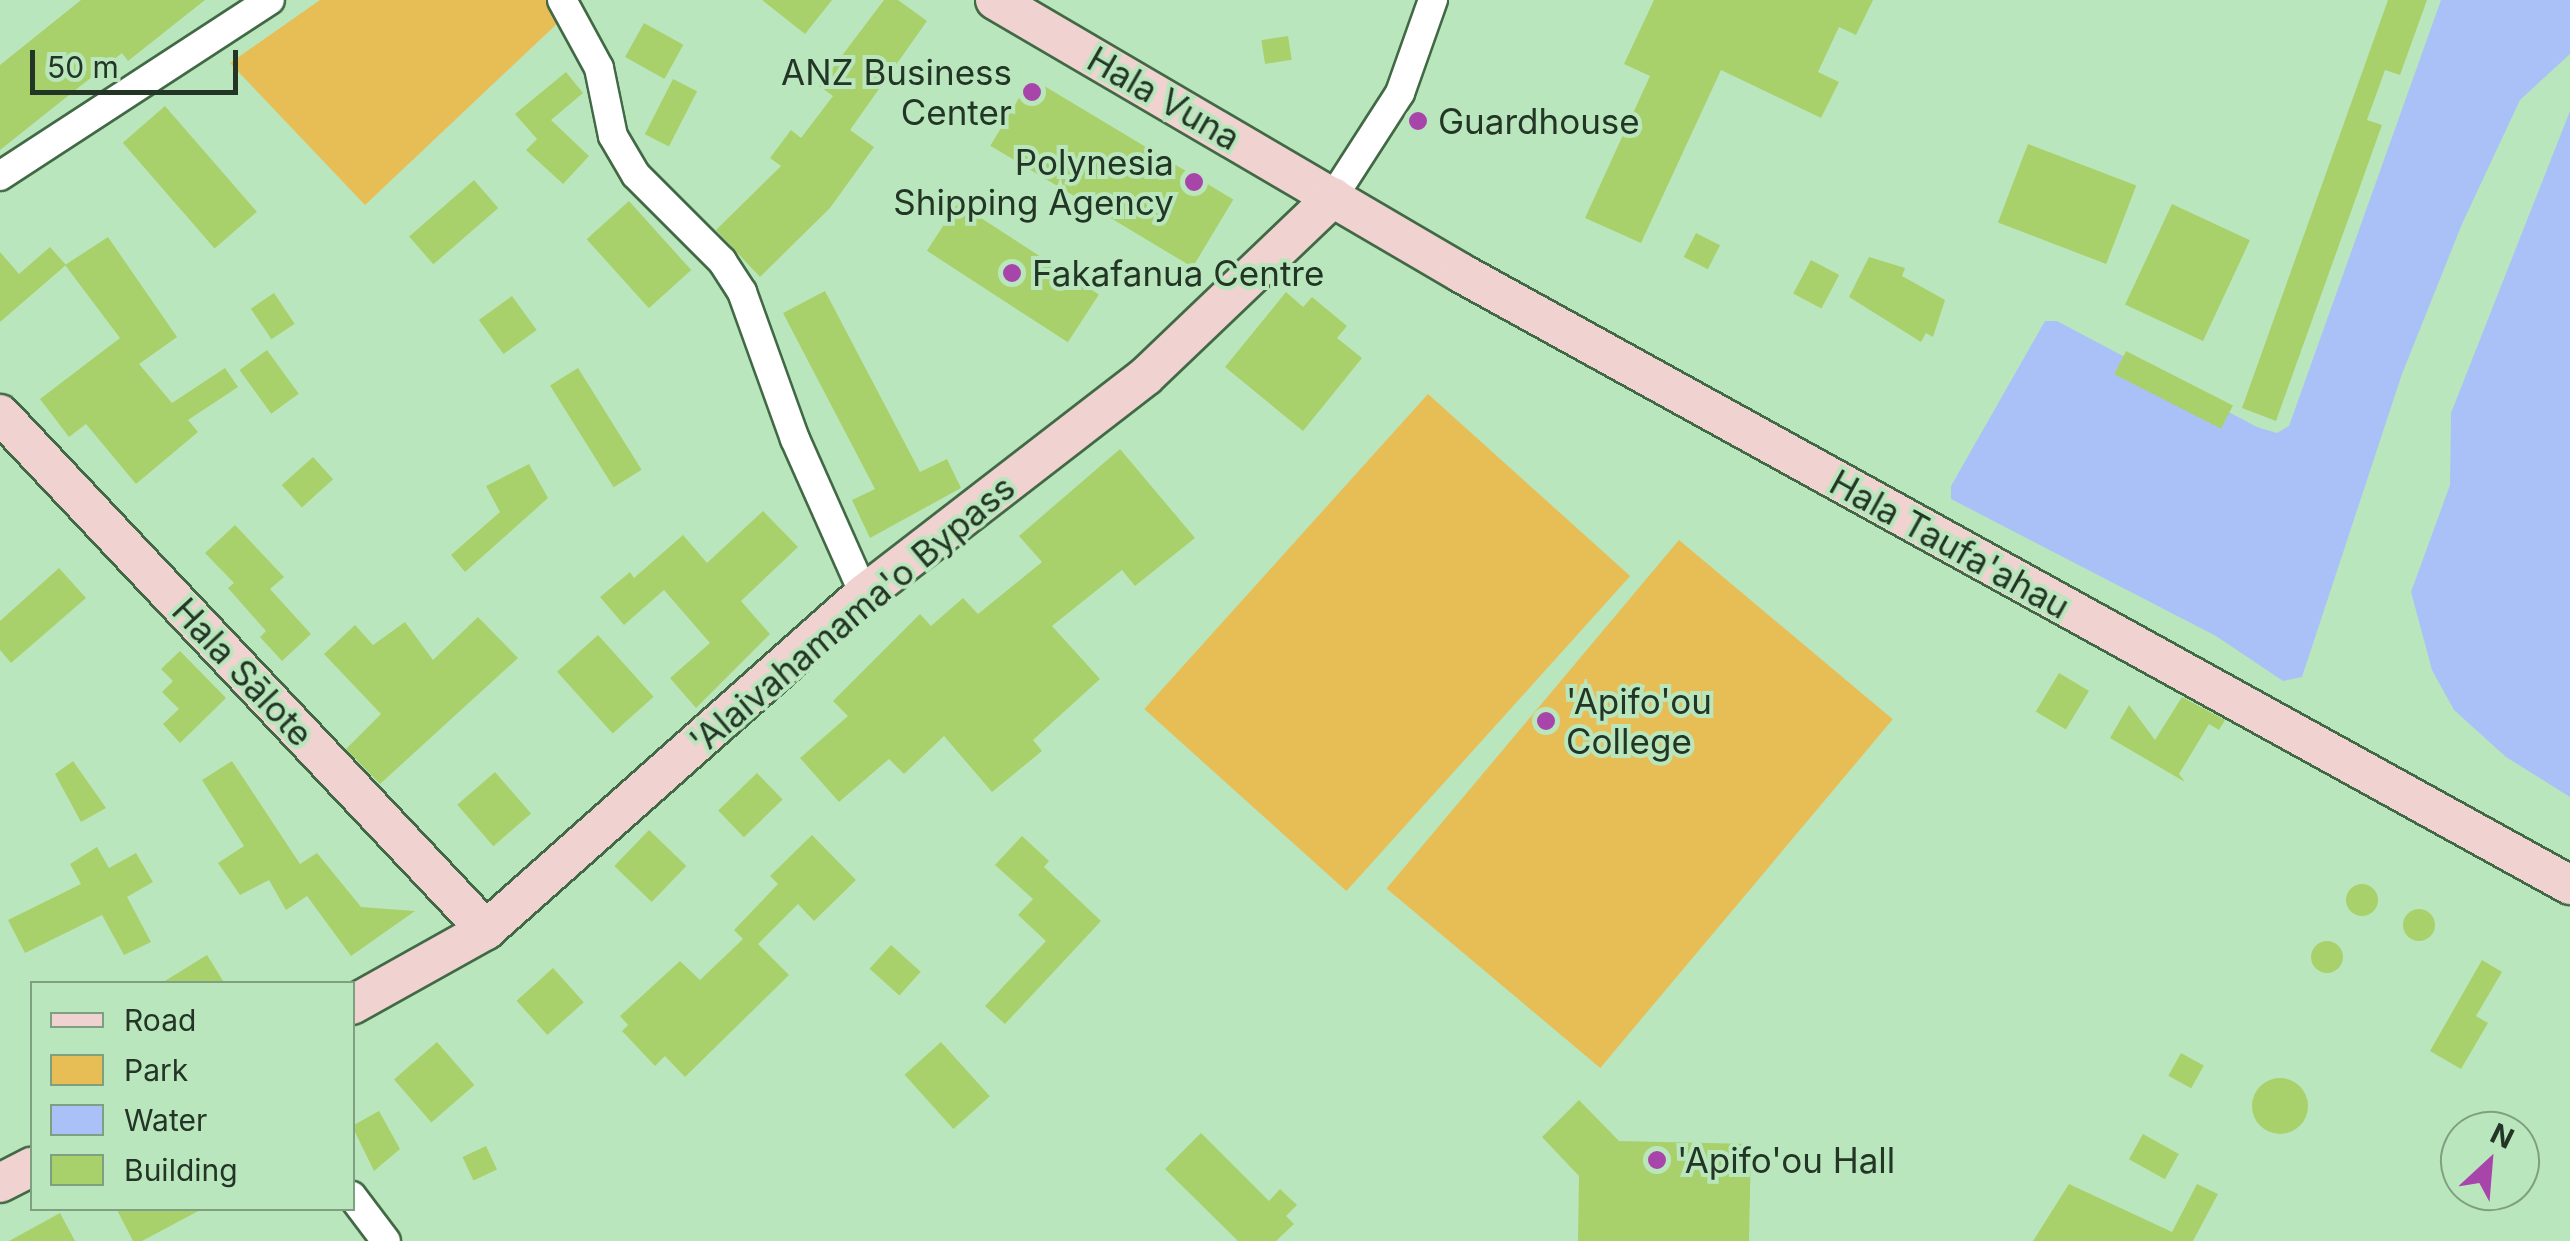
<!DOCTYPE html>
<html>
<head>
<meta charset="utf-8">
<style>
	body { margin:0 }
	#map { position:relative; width:2570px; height:1241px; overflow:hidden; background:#bae6bd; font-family:Inter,sans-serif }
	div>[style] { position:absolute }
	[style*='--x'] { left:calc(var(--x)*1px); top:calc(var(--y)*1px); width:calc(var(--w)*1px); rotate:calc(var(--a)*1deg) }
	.green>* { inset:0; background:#e7bd55; transform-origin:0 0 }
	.water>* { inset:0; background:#aac1f8 }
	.building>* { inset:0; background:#a9d16b; transform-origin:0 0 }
	.round { border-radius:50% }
	.roads { filter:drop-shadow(2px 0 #416945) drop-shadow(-2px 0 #416945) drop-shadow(0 2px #416945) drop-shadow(0 -2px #416945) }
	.street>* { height:28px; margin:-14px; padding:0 14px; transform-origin:14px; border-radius:14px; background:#fff }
	.secondary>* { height:38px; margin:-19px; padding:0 19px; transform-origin:19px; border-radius:19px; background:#f0d3d0 }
	.dots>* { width:28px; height:28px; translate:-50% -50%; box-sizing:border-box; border:5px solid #bae6bd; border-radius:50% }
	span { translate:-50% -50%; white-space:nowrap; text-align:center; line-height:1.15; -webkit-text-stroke:8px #bae6bd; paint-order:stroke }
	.poi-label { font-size:35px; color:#233525 }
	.right { translate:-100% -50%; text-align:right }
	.left { translate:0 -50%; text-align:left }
	.street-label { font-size:35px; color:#233525 }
	.legend { position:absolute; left:30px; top:981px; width:325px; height:230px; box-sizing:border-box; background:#bae6bd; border:2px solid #7e9f80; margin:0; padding:12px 18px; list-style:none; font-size:30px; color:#233525 }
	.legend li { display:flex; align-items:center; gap:20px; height:50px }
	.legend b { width:50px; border:2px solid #7e9f80 }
	.north { position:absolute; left:2440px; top:1111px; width:100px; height:100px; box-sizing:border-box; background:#bae6bd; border:2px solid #7e9f80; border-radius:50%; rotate:26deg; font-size:28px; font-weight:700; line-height:40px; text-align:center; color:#233525 }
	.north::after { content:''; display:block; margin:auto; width:35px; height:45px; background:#a845ab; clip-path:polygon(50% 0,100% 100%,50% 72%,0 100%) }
	.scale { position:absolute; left:30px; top:50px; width:208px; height:45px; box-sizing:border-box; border:5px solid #233525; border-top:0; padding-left:12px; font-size:30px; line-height:35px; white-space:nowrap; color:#233525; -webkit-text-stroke:8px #bae6bd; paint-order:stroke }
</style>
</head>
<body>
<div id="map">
	<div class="green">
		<div style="clip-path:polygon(320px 0,546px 0,562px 19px,365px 205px,230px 63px)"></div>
		<div style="left:1428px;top:394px;width:272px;height:424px;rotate:42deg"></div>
		<div style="left:1679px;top:540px;width:279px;height:455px;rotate:40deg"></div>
	</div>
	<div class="water">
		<div style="clip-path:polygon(2441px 0,2570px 0,2570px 54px,2520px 100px,2462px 224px,2402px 374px,2302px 677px,2283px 681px,2216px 636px,1951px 499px,1951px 486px,2045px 321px,2057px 321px,2257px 427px,2277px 433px,2289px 426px)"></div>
		<div style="clip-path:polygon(2570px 111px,2570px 797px,2506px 757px,2454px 710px,2432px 670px,2411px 592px,2450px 485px,2451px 413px)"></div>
	</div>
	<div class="building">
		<div style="clip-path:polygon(81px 0,205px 0,128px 61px,122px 53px,0 150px,0 65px)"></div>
		<div style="clip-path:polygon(762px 0,832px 0,805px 34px)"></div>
		<div style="clip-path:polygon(884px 0,898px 0,927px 21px,850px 130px,874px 147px,830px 208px,760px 277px,716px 230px,781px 166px,770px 158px,791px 130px,801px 138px,833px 96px,819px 86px)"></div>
		<div style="clip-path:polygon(1654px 0,1873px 0,1856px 35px,1839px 27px,1818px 72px,1839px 82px,1821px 118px,1721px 70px,1641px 243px,1585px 218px,1650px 76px,1624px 64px)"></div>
		<div style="clip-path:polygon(2388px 0,2427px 0,2400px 75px,2385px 70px,2367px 120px,2382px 125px,2276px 421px,2242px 408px)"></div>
		<div style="left:644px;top:23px;width:45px;height:39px;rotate:29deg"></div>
		<div style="left:1288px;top:36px;width:24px;height:27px;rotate:81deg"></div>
		<div style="clip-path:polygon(566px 72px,583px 93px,551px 120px,589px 156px,563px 184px,526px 150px,537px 139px,515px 114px)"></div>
		<div style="left:1031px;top:78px;width:236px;height:79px;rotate:31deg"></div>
		<div style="left:673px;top:79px;width:27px;height:62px;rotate:27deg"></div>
		<div style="left:165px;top:106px;width:140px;height:56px;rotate:49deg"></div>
		<div style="left:2028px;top:144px;width:116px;height:84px;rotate:21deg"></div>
		<div style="left:474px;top:180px;width:37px;height:86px;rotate:49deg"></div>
		<div style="left:629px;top:201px;width:93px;height:57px;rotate:48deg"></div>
		<div style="left:958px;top:203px;width:168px;height:57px;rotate:33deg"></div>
		<div style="left:2172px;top:204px;width:86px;height:111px;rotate:25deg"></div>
		<div style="left:1696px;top:233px;width:27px;height:27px;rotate:27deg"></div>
		<div style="clip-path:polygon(108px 237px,177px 337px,139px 364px,172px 403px,225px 368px,238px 387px,188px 420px,198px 432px,136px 484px,86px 424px,69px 437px,40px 399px,120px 338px,65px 265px)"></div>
		<div style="clip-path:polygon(50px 247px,66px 265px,0 322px,0 252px,19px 274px)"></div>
		<div style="clip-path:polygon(1869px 257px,1905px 268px,1902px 276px,1945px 300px,1933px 337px,1926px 333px,1921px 342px,1849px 297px)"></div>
		<div style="left:1811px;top:260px;width:32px;height:38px;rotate:28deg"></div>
		<div style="clip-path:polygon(825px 291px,920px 472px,947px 459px,961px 488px,870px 538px,852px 500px,875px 489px,783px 313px)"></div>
		<div style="clip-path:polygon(1286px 292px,1303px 307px,1312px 297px,1347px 326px,1337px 338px,1362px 358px,1303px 431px,1225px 367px)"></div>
		<div style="left:274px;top:293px;width:37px;height:28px;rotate:56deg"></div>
		<div style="left:512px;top:296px;width:42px;height:41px;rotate:54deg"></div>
		<div style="left:267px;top:350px;width:54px;height:34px;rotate:54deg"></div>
		<div style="left:2126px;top:351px;width:120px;height:26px;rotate:27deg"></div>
		<div style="left:578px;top:368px;width:120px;height:33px;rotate:58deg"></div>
		<div style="clip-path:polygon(1120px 449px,1195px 538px,1135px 586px,1122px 570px,1052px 626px,1100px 679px,1033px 740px,1042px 751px,992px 792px,944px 736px,904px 774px,889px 759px,839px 802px,800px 758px,848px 716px,833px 701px,920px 614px,931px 626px,963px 598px,978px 614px,1042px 562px,1019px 536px)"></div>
		<div style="left:313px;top:457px;width:30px;height:42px;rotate:48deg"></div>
		<div style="clip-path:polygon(529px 464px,548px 498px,465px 572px,451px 555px,500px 512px,486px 486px)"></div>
		<div style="clip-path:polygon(763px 511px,798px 547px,741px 601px,770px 634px,696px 708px,670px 678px,710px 643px,664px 590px,624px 625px,600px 597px,630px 572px,634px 578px,683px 535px,707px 563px)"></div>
		<div style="clip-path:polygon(235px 525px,284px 577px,270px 589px,311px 634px,282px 661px,260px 637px,266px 631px,228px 588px,234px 583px,205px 553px)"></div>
		<div style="clip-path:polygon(59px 568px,86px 598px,11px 663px,0 650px,0 621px)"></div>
		<div style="clip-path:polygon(478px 617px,518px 658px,380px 784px,346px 749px,381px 714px,324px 654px,355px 625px,373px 645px,405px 622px,433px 660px)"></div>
		<div style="left:598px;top:635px;width:83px;height:55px;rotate:48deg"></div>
		<div style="clip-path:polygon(180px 651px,226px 698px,180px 743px,163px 724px,179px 709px,162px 692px,173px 681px,161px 669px)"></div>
		<div style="left:2059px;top:673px;width:35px;height:45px;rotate:31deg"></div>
		<div style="clip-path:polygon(2182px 697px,2225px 720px,2219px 730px,2209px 724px,2179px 774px,2185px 782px,2110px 738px,2129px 705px,2155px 740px)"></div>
		<div style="clip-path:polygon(73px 761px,106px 808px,81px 822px,55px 774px)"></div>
		<div style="clip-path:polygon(232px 761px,300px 864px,317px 853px,361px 907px,415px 911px,351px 956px,307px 896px,286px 910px,269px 880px,240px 895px,218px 863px,244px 846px,202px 780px)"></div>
		<div style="left:495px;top:772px;width:55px;height:50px;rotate:49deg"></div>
		<div style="left:757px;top:773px;width:37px;height:54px;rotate:46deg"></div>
		<div style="left:649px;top:830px;width:52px;height:50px;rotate:44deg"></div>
		<div style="clip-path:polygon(812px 835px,856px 880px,814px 921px,798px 904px,758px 944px,789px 975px,685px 1077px,665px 1056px,655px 1066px,622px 1031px,628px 1025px,620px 1016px,680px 961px,700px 980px,743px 939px,734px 930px,778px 884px,770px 876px)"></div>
		<div style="clip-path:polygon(1022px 836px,1049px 861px,1044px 867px,1101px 921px,1005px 1024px,985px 1006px,1046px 941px,1018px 915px,1033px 899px,995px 865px)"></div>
		<div style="clip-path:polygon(97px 847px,109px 868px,136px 853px,153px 882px,127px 897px,151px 942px,124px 955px,102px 915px,25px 953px,8px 920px,81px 884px,70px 864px)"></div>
		<div class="round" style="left:2346px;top:884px;width:32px;height:32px"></div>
		<div class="round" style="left:2403px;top:909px;width:32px;height:32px"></div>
		<div class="round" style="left:2311px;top:941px;width:32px;height:32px"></div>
		<div style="left:891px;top:945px;width:40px;height:32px;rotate:42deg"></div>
		<div style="clip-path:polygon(207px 955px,225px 984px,160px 984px)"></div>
		<div style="clip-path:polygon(2482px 960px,2502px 972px,2476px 1016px,2488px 1023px,2461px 1069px,2430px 1051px)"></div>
		<div style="left:553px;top:968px;width:46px;height:49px;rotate:48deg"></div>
		<div style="left:437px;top:1042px;width:57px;height:57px;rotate:49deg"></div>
		<div style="left:941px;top:1042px;width:73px;height:49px;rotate:48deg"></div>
		<div style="left:2181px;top:1053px;width:26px;height:26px;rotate:29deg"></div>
		<div class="round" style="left:2252px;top:1078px;width:56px;height:56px"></div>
		<div style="clip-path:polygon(1579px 1100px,1619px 1141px,1751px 1144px,1749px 1241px,1578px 1241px,1579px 1176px,1542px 1137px)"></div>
		<div style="clip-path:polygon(379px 1111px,400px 1149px,374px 1171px,352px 1126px)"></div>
		<div style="clip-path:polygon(1201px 1133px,1269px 1201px,1280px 1189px,1297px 1205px,1286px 1216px,1294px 1224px,1276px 1241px,1238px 1241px,1165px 1169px)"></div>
		<div style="left:2143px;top:1134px;width:41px;height:29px;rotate:29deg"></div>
		<div style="left:486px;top:1146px;width:26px;height:26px;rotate:65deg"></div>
		<div style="clip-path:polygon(2069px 1184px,2172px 1232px,2197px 1184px,2218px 1194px,2193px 1241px,2033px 1241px)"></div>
		<div style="clip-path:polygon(116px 1208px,204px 1208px,142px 1241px,133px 1241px)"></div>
		<div style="clip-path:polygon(60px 1213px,75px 1241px,9px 1241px)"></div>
	</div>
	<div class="roads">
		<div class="street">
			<div style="--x:562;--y:0;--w:77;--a:61.4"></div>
			<div style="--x:599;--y:68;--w:69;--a:78.4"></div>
			<div style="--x:613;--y:136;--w:45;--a:59.5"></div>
			<div style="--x:636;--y:175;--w:122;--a:45"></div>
			<div style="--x:722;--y:261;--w:37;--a:57"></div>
			<div style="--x:742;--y:292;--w:156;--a:70.2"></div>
			<div style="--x:795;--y:439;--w:170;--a:66"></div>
			<div style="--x:0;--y:176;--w:322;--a:-33.1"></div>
			<div style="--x:1333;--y:197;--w:124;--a:-57.2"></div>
			<div style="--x:1400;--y:93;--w:99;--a:-70.5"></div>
			<div style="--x:352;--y:1196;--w:56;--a:52.9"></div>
		</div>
		<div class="secondary">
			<div style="--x:995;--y:0;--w:540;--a:30.36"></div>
			<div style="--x:1461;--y:273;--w:1267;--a:28.89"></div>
			<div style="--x:0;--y:414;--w:709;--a:46.71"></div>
			<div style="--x:352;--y:1005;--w:154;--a:-29.2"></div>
			<div style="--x:486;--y:930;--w:506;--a:-41.63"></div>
			<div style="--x:864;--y:594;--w:356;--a:-37.7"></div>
			<div style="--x:1146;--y:376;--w:259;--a:-43.7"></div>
			<div style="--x:0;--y:1183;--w:36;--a:-27"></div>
		</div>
	</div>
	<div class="dots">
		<div style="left:1032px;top:92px;background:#a845ab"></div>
		<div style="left:1418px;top:121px;background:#a845ab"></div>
		<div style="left:1194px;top:182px;background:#a845ab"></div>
		<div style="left:1012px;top:273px;background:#a845ab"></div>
		<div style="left:1546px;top:721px;background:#a845ab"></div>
		<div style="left:1657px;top:1160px;background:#a845ab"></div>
	</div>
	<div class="poi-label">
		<span class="right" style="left:1012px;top:92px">ANZ Business<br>Center</span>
		<span class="left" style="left:1438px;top:121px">Guardhouse</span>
		<span class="right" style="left:1174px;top:182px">Polynesia<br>Shipping Agency</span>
		<span class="left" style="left:1032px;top:273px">Fakafanua Centre</span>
		<span class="left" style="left:1566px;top:721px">'Apifo'ou<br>College</span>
		<span class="left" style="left:1677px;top:1160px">'Apifo'ou Hall</span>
	</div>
	<div class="street-label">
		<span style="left:1164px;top:98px;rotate:30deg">Hala Vuna</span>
		<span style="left:1950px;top:544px;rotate:29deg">Hala Taufa'ahau</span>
		<span style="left:852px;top:614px;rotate:-40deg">'Alaivahamama'o Bypass</span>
		<span style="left:243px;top:672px;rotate:47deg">Hala Sālote</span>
	</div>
	<ul class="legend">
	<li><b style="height:12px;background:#f0d3d0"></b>Road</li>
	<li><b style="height:28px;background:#e7bd55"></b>Park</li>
	<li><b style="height:28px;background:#aac1f8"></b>Water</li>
	<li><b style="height:28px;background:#a9d16b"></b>Building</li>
	</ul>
	<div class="north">N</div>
	<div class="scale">50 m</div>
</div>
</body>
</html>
